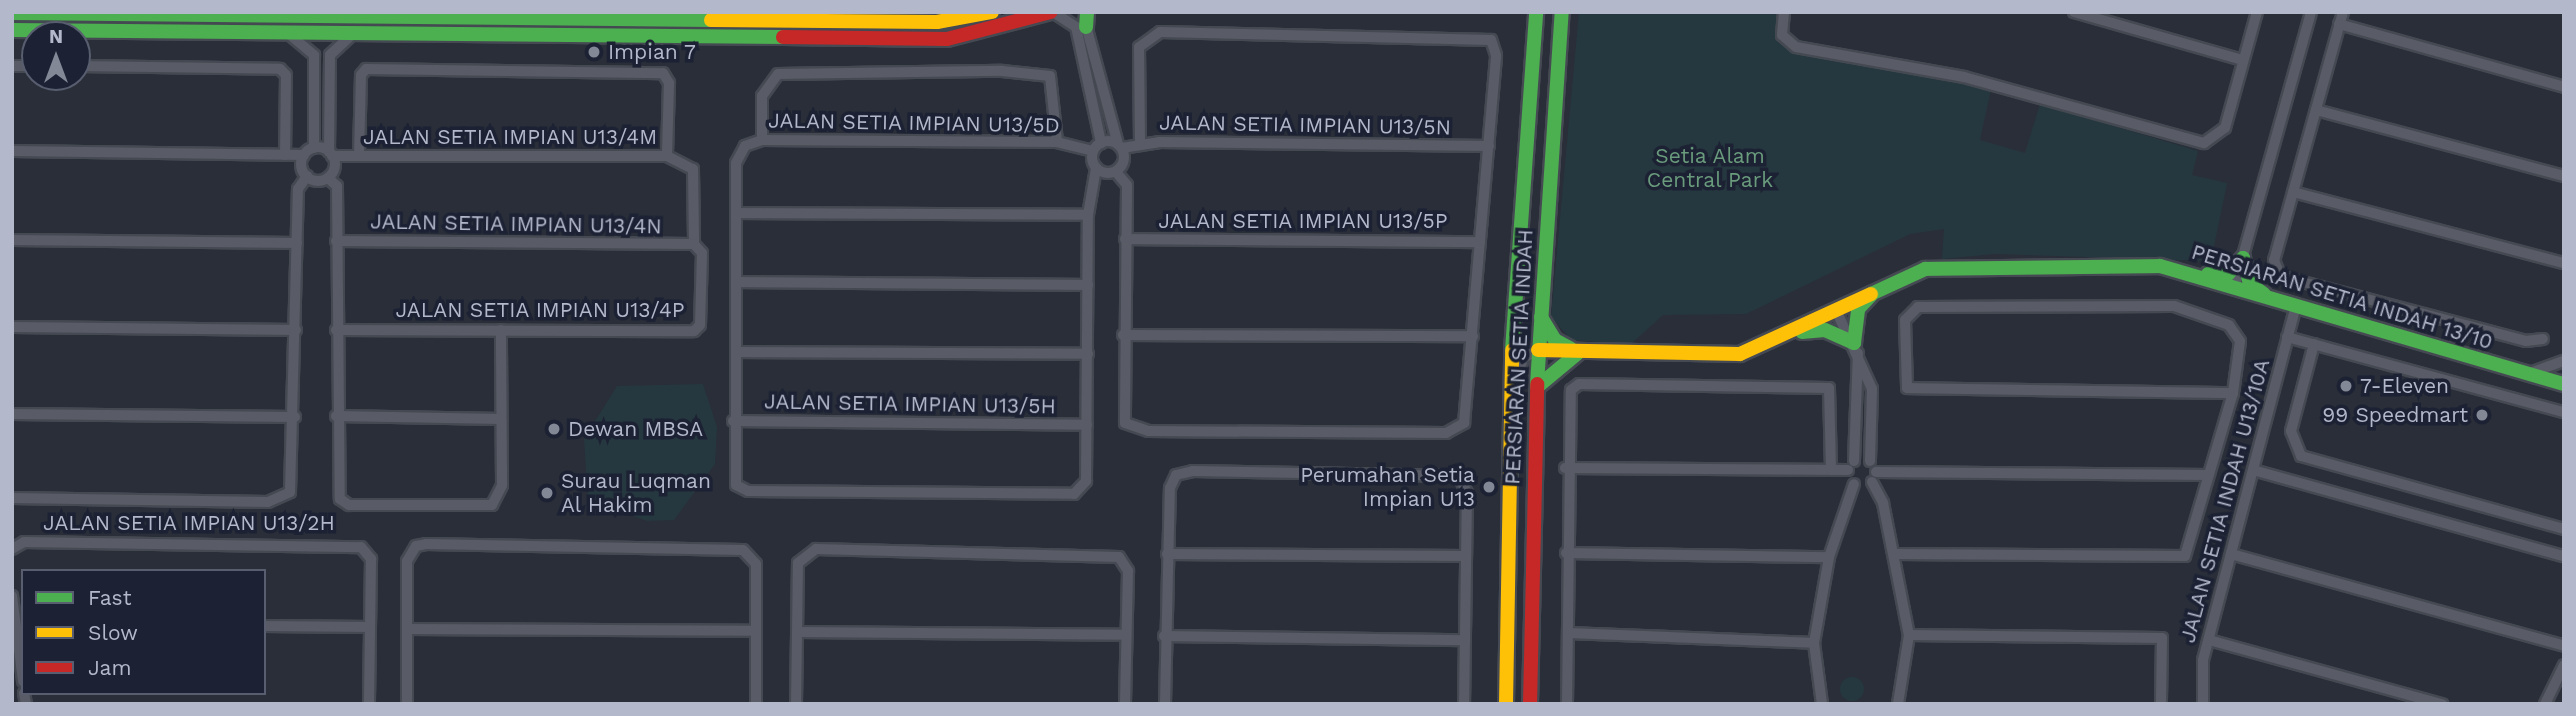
<!DOCTYPE html>
<html>
<head>
<meta charset="utf-8">
<style>
	body { margin:0 }
	#map { position:relative; width:2576px; height:716px; overflow:hidden; background:#292e39; font-family:"Work Sans",sans-serif }
	div>[style] { position:absolute }
	[style*='--x'] { left:calc(var(--x)*1px); top:calc(var(--y)*1px); width:calc(var(--w)*1px); rotate:calc(var(--a)*1deg) }
	.green>* { inset:0; background:#26383f }
	.round { border-radius:50% }
	.roads { filter:drop-shadow(2px 0 #454952) drop-shadow(-2px 0 #454952) drop-shadow(0 2px #454952) drop-shadow(0 -2px #454952) }
	.street>* { height:10px; margin:-5px; padding:0 5px; transform-origin:5px; border-radius:5px; background:#595c66 }
	.street>.ring { margin:-5px; padding:0; box-sizing:content-box; background:none; border:10px solid #595c66; border-radius:50% }
	.fast>* { height:14px; margin:-7px; padding:0 7px; transform-origin:7px; border-radius:7px; background:#4caf50 }
	.slow>* { height:14px; margin:-7px; padding:0 7px; transform-origin:7px; border-radius:7px; background:#ffc107 }
	.jam>* { height:14px; margin:-7px; padding:0 7px; transform-origin:7px; border-radius:7px; background:#c62828 }
	.dots>* { width:19px; height:19px; translate:-50% -50%; box-sizing:border-box; border:4px solid #1c2233; border-radius:50% }
	span { translate:-50% -50%; white-space:nowrap; text-align:center; line-height:1.15; -webkit-text-stroke:7px #1c2233; paint-order:stroke }
	.poi-label { font-size:21px; color:#b3b8ca }
	.left { translate:0 -50%; text-align:left }
	.right { translate:-100% -50%; text-align:right }
	.street-label { font-size:21px; color:#b3b8ca }
	.park-label { font-size:21px; color:#699b7c }
	.frame { position:absolute; inset:0; border:14px solid #b3b8ca; pointer-events:none }
	.legend { position:absolute; left:21px; top:569px; width:245px; height:126px; box-sizing:border-box; background:#1c2233; border:2px solid #585e6f; margin:0; padding:9px 12px; list-style:none; font-size:21px; color:#b3b8ca }
	.legend li { display:flex; align-items:center; gap:14px; height:35px }
	.legend b { width:35px; border:2px solid #585e6f }
	.north { position:absolute; left:21px; top:21px; width:70px; height:70px; box-sizing:border-box; background:#1c2233; border:2px solid #585e6f; border-radius:50%; rotate:0deg; font-size:19px; font-weight:700; line-height:28px; text-align:center; color:#b3b8ca }
	.north::after { content:''; display:block; margin:auto; width:24px; height:32px; background:#838897; clip-path:polygon(50% 0,100% 100%,50% 72%,0 100%) }
</style>
</head>
<body>
<div id="map">
	<div class="green">
		<div style="clip-path:polygon(1579px 12px,1782px 12px,1785px 44px,1992px 85px,1980px 140px,2025px 153px,2040px 104px,2198px 151px,2192px 175px,2227px 183px,2211px 261px,1994px 254px,1942px 259px,1944px 229px,1910px 234px,1746px 314px,1663px 315px,1631px 344px,1571px 340px,1551px 317px)"></div>
		<div style="clip-path:polygon(703px 384px,717px 427px,715px 464px,674px 520px,647px 521px,588px 499px,584px 439px,617px 386px)"></div>
		<div class="round" style="left:1840px;top:677px;width:24px;height:24px"></div>
	</div>
	<div class="roads">
		<div class="street">
			<div style="--x:773;--y:12;--w:25;--a:11"></div>
			<div style="--x:1053;--y:12;--w:27;--a:33"></div>
			<div style="--x:1076;--y:27;--w:119;--a:77.8"></div>
			<div style="--x:1784;--y:12;--w:23;--a:95"></div>
			<div style="--x:1782;--y:35;--w:18;--a:41"></div>
			<div style="--x:1796;--y:47;--w:171;--a:10.1"></div>
			<div style="--x:1964;--y:77;--w:249;--a:15.4"></div>
			<div style="--x:2204;--y:143;--w:26;--a:-36"></div>
			<div style="--x:2225;--y:128;--w:120;--a:-74.6"></div>
			<div style="--x:2074;--y:12;--w:176;--a:15.9"></div>
			<div style="--x:2343;--y:12;--w:257;--a:105.5"></div>
			<div style="--x:2274;--y:260;--w:17;--a:69"></div>
			<div style="--x:2280;--y:276;--w:254;--a:14.8"></div>
			<div style="--x:2526;--y:341;--w:17;--a:-7"></div>
			<div style="--x:686;--y:14;--w:19;--a:-6"></div>
			<div style="--x:1085;--y:22;--w:126;--a:74.9"></div>
			<div style="--x:2339;--y:24;--w:234;--a:15.6"></div>
			<div style="--x:289;--y:34;--w:33;--a:40"></div>
			<div style="--x:314;--y:55;--w:93;--a:90"></div>
			<div style="--x:12;--y:66;--w:23;--a:0"></div>
			<div style="--x:77;--y:66;--w:203;--a:0.8"></div>
			<div style="--x:280;--y:69;--w:8;--a:45"></div>
			<div style="--x:286;--y:75;--w:80;--a:90.7"></div>
			<div style="--x:2316;--y:110;--w:257;--a:14.9"></div>
			<div style="--x:762;--y:140;--w:44;--a:-90"></div>
			<div style="--x:762;--y:96;--w:27;--a:-54"></div>
			<div style="--x:778;--y:74;--w:224;--a:-0.8"></div>
			<div style="--x:1002;--y:71;--w:48;--a:5.9"></div>
			<div style="--x:1050;--y:76;--w:66;--a:83.9"></div>
			<div class="ring" style="left:1092px;top:141px;width:22px;height:22px"></div>
			<div class="ring" style="left:301px;top:147px;width:24px;height:24px"></div>
			<div style="--x:1122;--y:148;--w:37;--a:-9"></div>
			<div style="--x:1159;--y:142;--w:330;--a:0.7"></div>
			<div style="--x:12;--y:151;--w:292;--a:0.8"></div>
			<div style="--x:1093;--y:151;--w:37;--a:-166"></div>
			<div style="--x:1057;--y:142;--w:295;--a:-179.6"></div>
			<div style="--x:762;--y:140;--w:18;--a:161"></div>
			<div style="--x:745;--y:146;--w:19;--a:118"></div>
			<div style="--x:736;--y:163;--w:322;--a:90"></div>
			<div style="--x:736;--y:485;--w:13;--a:27"></div>
			<div style="--x:748;--y:491;--w:326;--a:0.5"></div>
			<div style="--x:1074;--y:494;--w:18;--a:-47"></div>
			<div style="--x:1086;--y:481;--w:266;--a:-89.6"></div>
			<div style="--x:1088;--y:215;--w:48;--a:-80.3"></div>
			<div style="--x:329;--y:152;--w:97;--a:-89.4"></div>
			<div style="--x:330;--y:55;--w:33;--a:-43"></div>
			<div style="--x:332;--y:156;--w:335;--a:0"></div>
			<div style="--x:667;--y:156;--w:29;--a:27"></div>
			<div style="--x:693;--y:169;--w:75;--a:89.2"></div>
			<div style="--x:359;--y:156;--w:81;--a:-88.6"></div>
			<div style="--x:361;--y:75;--w:8;--a:-50"></div>
			<div style="--x:366;--y:69;--w:297;--a:0.8"></div>
			<div style="--x:663;--y:73;--w:12;--a:59"></div>
			<div style="--x:669;--y:83;--w:73;--a:91.6"></div>
			<div style="--x:1116;--y:172;--w:17;--a:50"></div>
			<div style="--x:1127;--y:185;--w:238;--a:90.5"></div>
			<div style="--x:1125;--y:423;--w:24;--a:19"></div>
			<div style="--x:1148;--y:431;--w:298;--a:0.4"></div>
			<div style="--x:1446;--y:433;--w:21;--a:-29"></div>
			<div style="--x:1464;--y:423;--w:369;--a:-85"></div>
			<div style="--x:1496;--y:55;--w:16;--a:-108"></div>
			<div style="--x:1491;--y:40;--w:331;--a:-178.6"></div>
			<div style="--x:1160;--y:32;--w:26;--a:144"></div>
			<div style="--x:1139;--y:47;--w:95;--a:89.4"></div>
			<div style="--x:328;--y:178;--w:12;--a:42"></div>
			<div style="--x:337;--y:186;--w:313;--a:89.5"></div>
			<div style="--x:340;--y:499;--w:11;--a:34"></div>
			<div style="--x:349;--y:505;--w:143;--a:0"></div>
			<div style="--x:492;--y:505;--w:22;--a:-63"></div>
			<div style="--x:502;--y:485;--w:155;--a:-90.4"></div>
			<div style="--x:2293;--y:192;--w:280;--a:14.7"></div>
			<div style="--x:736;--y:213;--w:352;--a:0.3"></div>
			<div style="--x:1125;--y:239;--w:355;--a:0.5"></div>
			<div style="--x:12;--y:240;--w:285;--a:0.6"></div>
			<div style="--x:336;--y:241;--w:358;--a:0.5"></div>
			<div style="--x:736;--y:282;--w:352;--a:0.5"></div>
			<div style="--x:2234;--y:288;--w:287;--a:-74.4"></div>
			<div style="--x:1836;--y:310;--w:87;--a:65.5"></div>
			<div style="--x:1872;--y:389;--w:72;--a:91.6"></div>
			<div style="--x:12;--y:327;--w:284;--a:0.6"></div>
			<div style="--x:336;--y:330;--w:358;--a:0.2"></div>
			<div style="--x:694;--y:331;--w:8;--a:-45"></div>
			<div style="--x:700;--y:325;--w:72;--a:-88.4"></div>
			<div style="--x:702;--y:253;--w:12;--a:-132"></div>
			<div style="--x:1123;--y:335;--w:350;--a:0.2"></div>
			<div style="--x:2287;--y:337;--w:287;--a:15.2"></div>
			<div style="--x:2314;--y:344;--w:90;--a:104.8"></div>
			<div style="--x:2291;--y:431;--w:27;--a:68"></div>
			<div style="--x:2301;--y:456;--w:273;--a:15.5"></div>
			<div style="--x:736;--y:352;--w:352;--a:0.3"></div>
			<div style="--x:2533;--y:372;--w:33;--a:-20"></div>
			<div style="--x:1517;--y:378;--w:21;--a:-73"></div>
			<div style="--x:1523;--y:358;--w:17;--a:-28"></div>
			<div style="--x:12;--y:414;--w:283;--a:0.6"></div>
			<div style="--x:336;--y:416;--w:165;--a:1"></div>
			<div style="--x:733;--y:421;--w:354;--a:0.6"></div>
			<div style="--x:1854;--y:461;--w:108;--a:-87.9"></div>
			<div style="--x:1565;--y:468;--w:283;--a:0.4"></div>
			<div style="--x:2253;--y:470;--w:323;--a:15.5"></div>
			<div style="--x:1876;--y:472;--w:332;--a:0.5"></div>
			<div style="--x:1872;--y:482;--w:24;--a:62"></div>
			<div style="--x:1883;--y:503;--w:135;--a:78.9"></div>
			<div style="--x:1909;--y:635;--w:70;--a:99.1"></div>
			<div style="--x:12;--y:498;--w:256;--a:0.9"></div>
			<div style="--x:268;--y:502;--w:24;--a:-24"></div>
			<div style="--x:290;--y:492;--w:303;--a:-88.5"></div>
			<div style="--x:298;--y:189;--w:16;--a:-55"></div>
			<div style="--x:12;--y:549;--w:14;--a:-30"></div>
			<div style="--x:24;--y:542;--w:337;--a:0.9"></div>
			<div style="--x:361;--y:547;--w:16;--a:50"></div>
			<div style="--x:371;--y:559;--w:145;--a:90.8"></div>
			<div style="--x:1566;--y:553;--w:263;--a:0.9"></div>
			<div style="--x:1167;--y:554;--w:299;--a:0.4"></div>
			<div style="--x:1895;--y:554;--w:290;--a:0.4"></div>
			<div style="--x:2185;--y:556;--w:170;--a:-73.6"></div>
			<div style="--x:2233;--y:393;--w:52;--a:-82.3"></div>
			<div style="--x:2240;--y:341;--w:19;--a:-125"></div>
			<div style="--x:2229;--y:325;--w:58;--a:-160.9"></div>
			<div style="--x:2174;--y:306;--w:256;--a:179.8"></div>
			<div style="--x:1918;--y:307;--w:18;--a:135"></div>
			<div style="--x:1905;--y:320;--w:68;--a:88.3"></div>
			<div style="--x:1907;--y:388;--w:326;--a:0.9"></div>
			<div style="--x:2231;--y:554;--w:345;--a:15.4"></div>
			<div style="--x:12;--y:596;--w:86;--a:82.6"></div>
			<div style="--x:264;--y:626;--w:106;--a:0.5"></div>
			<div style="--x:407;--y:629;--w:348;--a:0.3"></div>
			<div style="--x:797;--y:632;--w:329;--a:0.5"></div>
			<div style="--x:1568;--y:633;--w:246;--a:2.3"></div>
			<div style="--x:1909;--y:635;--w:253;--a:0.7"></div>
			<div style="--x:2162;--y:638;--w:66;--a:90.9"></div>
			<div style="--x:1164;--y:636;--w:301;--a:0.8"></div>
			<div style="--x:2209;--y:640;--w:242;--a:15.4"></div>
			<div style="--x:24;--y:693;--w:11;--a:80"></div>
			<div style="--x:407;--y:704;--w:143;--a:-90"></div>
			<div style="--x:407;--y:561;--w:17;--a:-59"></div>
			<div style="--x:416;--y:546;--w:10;--a:-11"></div>
			<div style="--x:426;--y:544;--w:317;--a:1.1"></div>
			<div style="--x:743;--y:550;--w:19;--a:47"></div>
			<div style="--x:756;--y:564;--w:140;--a:90"></div>
			<div style="--x:796;--y:704;--w:141;--a:-89.2"></div>
			<div style="--x:798;--y:563;--w:23;--a:-38"></div>
			<div style="--x:816;--y:549;--w:303;--a:1.5"></div>
			<div style="--x:1119;--y:557;--w:17;--a:57"></div>
			<div style="--x:1128;--y:571;--w:133;--a:91.3"></div>
			<div style="--x:1165;--y:704;--w:216;--a:-88.7"></div>
			<div style="--x:1170;--y:488;--w:14;--a:-65"></div>
			<div style="--x:1176;--y:475;--w:17;--a:-13"></div>
			<div style="--x:1193;--y:471;--w:266;--a:1.1"></div>
			<div style="--x:1459;--y:476;--w:19;--a:65"></div>
			<div style="--x:1467;--y:493;--w:211;--a:90.8"></div>
			<div style="--x:1567;--y:704;--w:314;--a:-89.3"></div>
			<div style="--x:1571;--y:390;--w:10;--a:-37"></div>
			<div style="--x:1579;--y:384;--w:250;--a:0.9"></div>
			<div style="--x:1829;--y:388;--w:82;--a:88.6"></div>
			<div style="--x:1822;--y:704;--w:62;--a:-97.5"></div>
			<div style="--x:1814;--y:643;--w:87;--a:-80.1"></div>
			<div style="--x:1829;--y:557;--w:77;--a:-71.1"></div>
			<div style="--x:2203;--y:704;--w:44;--a:-90"></div>
			<div style="--x:2203;--y:660;--w:363;--a:-75.3"></div>
			<div style="--x:2545;--y:704;--w:43;--a:-64"></div>
		</div>
		<div class="fast">
			<div style="--x:12;--y:13;--w:699;--a:0.57"></div>
			<div style="--x:1086;--y:27;--w:15;--a:-86"></div>
			<div style="--x:12;--y:30;--w:771;--a:0.52"></div>
			<div style="--x:2243;--y:258;--w:27;--a:75"></div>
			<div style="--x:2250;--y:284;--w:17;--a:36"></div>
			<div style="--x:2208;--y:274;--w:20;--a:0"></div>
			<div style="--x:2228;--y:274;--w:22;--a:-47"></div>
			<div style="--x:1871;--y:294;--w:60;--a:-24.8"></div>
			<div style="--x:1925;--y:269;--w:235;--a:-0.7"></div>
			<div style="--x:2160;--y:266;--w:421;--a:16.3"></div>
			<div style="--x:1541;--y:317;--w:27;--a:59"></div>
			<div style="--x:1555;--y:340;--w:18;--a:29"></div>
			<div style="--x:1802;--y:332;--w:23;--a:-5"></div>
			<div style="--x:1825;--y:330;--w:32;--a:24"></div>
			<div style="--x:1854;--y:343;--w:34;--a:-83"></div>
			<div style="--x:1858;--y:309;--w:19;--a:-47"></div>
			<div style="--x:1512;--y:350;--w:339;--a:-85.9"></div>
			<div style="--x:1537;--y:384;--w:373;--a:-86.2"></div>
			<div style="--x:1537;--y:387;--w:53;--a:-39.7"></div>
		</div>
		<div class="slow">
			<div style="--x:711;--y:20;--w:226;--a:0.5"></div>
			<div style="--x:937;--y:22;--w:56;--a:-10.3"></div>
			<div style="--x:1538;--y:350;--w:202;--a:1.1"></div>
			<div style="--x:1740;--y:354;--w:144;--a:-24.6"></div>
			<div style="--x:1506;--y:704;--w:354;--a:-89"></div>
		</div>
		<div class="jam">
			<div style="--x:783;--y:37;--w:164;--a:0.7"></div>
			<div style="--x:947;--y:39;--w:107;--a:-14.6"></div>
			<div style="--x:1530;--y:704;--w:320;--a:-88.7"></div>
		</div>
	</div>
	<div class="dots">
		<div style="left:594px;top:52px;background:#838897"></div>
		<div style="left:2346px;top:386px;background:#838897"></div>
		<div style="left:2482px;top:415px;background:#838897"></div>
		<div style="left:554px;top:429px;background:#838897"></div>
		<div style="left:1489px;top:487px;background:#838897"></div>
		<div style="left:547px;top:493px;background:#838897"></div>
	</div>
	<div class="poi-label">
		<span class="left" style="left:608px;top:52px">Impian 7</span>
		<span class="left" style="left:2360px;top:386px">7-Eleven</span>
		<span class="right" style="left:2468px;top:415px">99 Speedmart</span>
		<span class="left" style="left:568px;top:429px">Dewan MBSA</span>
		<span class="right" style="left:1475px;top:487px">Perumahan Setia<br>Impian U13</span>
		<span class="left" style="left:561px;top:493px">Surau Luqman<br>Al Hakim</span>
	</div>
	<div class="street-label">
		<span style="left:914px;top:123px;rotate:1deg">JALAN SETIA IMPIAN U13/5D</span>
		<span style="left:1305px;top:125px;rotate:1deg">JALAN SETIA IMPIAN U13/5N</span>
		<span style="left:510px;top:137px">JALAN SETIA IMPIAN U13/4M</span>
		<span style="left:1303px;top:221px">JALAN SETIA IMPIAN U13/5P</span>
		<span style="left:516px;top:224px;rotate:1deg">JALAN SETIA IMPIAN U13/4N</span>
		<span style="left:2342px;top:297px;rotate:17deg">PERSIARAN SETIA INDAH 13/10</span>
		<span style="left:540px;top:310px">JALAN SETIA IMPIAN U13/4P</span>
		<span style="left:1519px;top:357px;rotate:-87deg">PERSIARAN SETIA INDAH</span>
		<span style="left:910px;top:404px;rotate:1deg">JALAN SETIA IMPIAN U13/5H</span>
		<span style="left:2225px;top:501px;rotate:-75deg">JALAN SETIA INDAH U13/10A</span>
		<span style="left:189px;top:523px">JALAN SETIA IMPIAN U13/2H</span>
	</div>
	<div class="park-label">
		<span style="left:1710px;top:168px">Setia Alam<br>Central Park</span>
	</div>
	<div class="frame"></div>
	<ul class="legend">
	<li><b style="height:9px;background:#4caf50"></b>Fast</li>
	<li><b style="height:9px;background:#ffc107"></b>Slow</li>
	<li><b style="height:9px;background:#c62828"></b>Jam</li>
	</ul>
	<div class="north">N</div>
</div>
</body>
</html>
